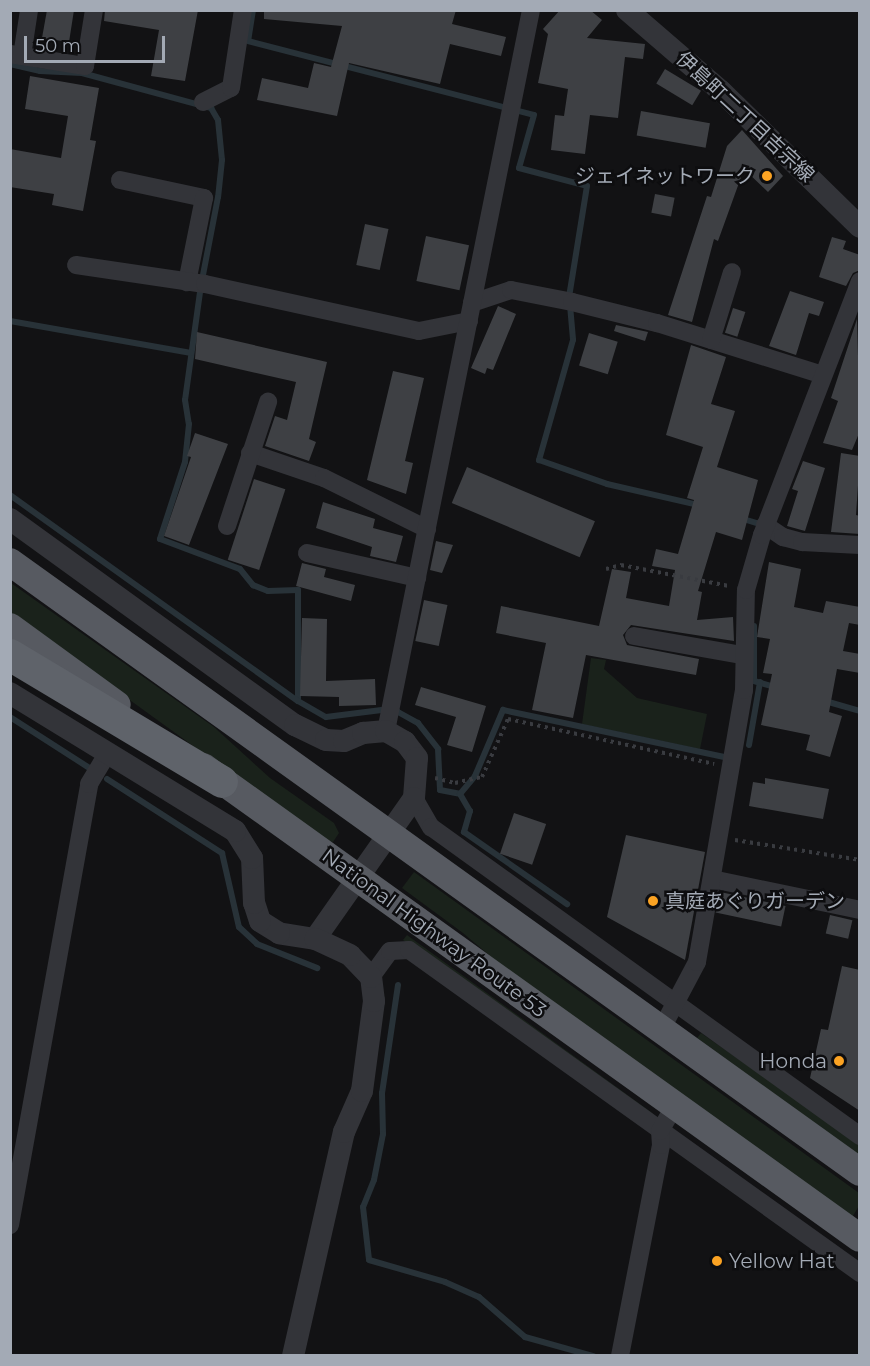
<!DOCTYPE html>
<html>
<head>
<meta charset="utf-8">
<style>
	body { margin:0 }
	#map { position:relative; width:870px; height:1366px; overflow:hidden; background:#121214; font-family:Montserrat,"Noto Sans JP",sans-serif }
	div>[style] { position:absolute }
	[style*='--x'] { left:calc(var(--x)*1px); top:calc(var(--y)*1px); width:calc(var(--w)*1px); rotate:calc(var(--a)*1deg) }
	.green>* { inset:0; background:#1a221b }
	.stream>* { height:6px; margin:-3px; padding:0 3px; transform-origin:3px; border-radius:3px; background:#283238 }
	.building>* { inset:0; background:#3e4044; transform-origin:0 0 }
	.path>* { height:4px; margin-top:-2px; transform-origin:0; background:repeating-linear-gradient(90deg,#393b40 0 3px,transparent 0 7.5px) }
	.minor>* { height:18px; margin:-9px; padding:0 9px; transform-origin:9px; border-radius:9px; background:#333439 }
	.tertiary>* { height:22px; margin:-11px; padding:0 11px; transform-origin:11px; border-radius:11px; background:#333439 }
	.trunk>* { height:28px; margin:-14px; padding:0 14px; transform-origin:14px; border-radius:14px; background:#575a61 }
	.motorway>* { height:32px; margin:-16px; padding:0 16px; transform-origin:16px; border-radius:16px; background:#5f636a }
	.dots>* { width:16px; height:16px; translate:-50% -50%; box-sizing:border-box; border:3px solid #0d0d0f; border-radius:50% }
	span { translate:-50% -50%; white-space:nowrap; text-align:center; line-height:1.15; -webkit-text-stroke:5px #0d0d0f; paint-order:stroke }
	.street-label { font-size:20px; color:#a3aab5 }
	.poi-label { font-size:20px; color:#a3aab5 }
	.right { translate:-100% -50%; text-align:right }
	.left { translate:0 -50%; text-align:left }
	.frame { position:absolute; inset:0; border:12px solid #a3aab5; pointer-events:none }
	.scale { position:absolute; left:24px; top:36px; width:141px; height:27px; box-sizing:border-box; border:3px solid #a3aab5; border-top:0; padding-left:8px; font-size:18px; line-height:21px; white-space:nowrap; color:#a3aab5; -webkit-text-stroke:4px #0d0d0f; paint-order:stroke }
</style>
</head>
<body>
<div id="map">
	<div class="green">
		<div style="clip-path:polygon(11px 583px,214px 727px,270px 778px,334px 823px,339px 833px,333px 842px,323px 840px,11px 614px)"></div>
		<div style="clip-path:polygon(591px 658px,606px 660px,604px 669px,637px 698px,707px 714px,700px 749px,582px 724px)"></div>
		<div style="clip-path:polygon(414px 872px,859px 1193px,859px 1206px,851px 1219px,534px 993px,463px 933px,402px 888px)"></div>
		<div style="clip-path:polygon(407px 935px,651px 1112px,655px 1116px,648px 1117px,403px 940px)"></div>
		<div style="clip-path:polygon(701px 1033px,859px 1143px,859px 1155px,697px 1038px)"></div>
	</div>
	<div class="stream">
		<div style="--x:253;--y:10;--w:31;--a:99"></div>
		<div style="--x:248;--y:41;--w:295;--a:14.5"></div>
		<div style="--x:534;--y:115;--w:55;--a:105.8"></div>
		<div style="--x:519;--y:168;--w:70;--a:14.8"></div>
		<div style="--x:587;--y:186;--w:112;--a:99.2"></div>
		<div style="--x:10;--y:64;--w:31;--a:13"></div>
		<div style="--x:40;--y:71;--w:42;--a:2.7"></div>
		<div style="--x:82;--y:73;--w:134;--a:15.2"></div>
		<div style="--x:211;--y:108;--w:14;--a:60"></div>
		<div style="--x:218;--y:120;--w:40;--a:84.3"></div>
		<div style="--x:222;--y:160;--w:37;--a:96"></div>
		<div style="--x:218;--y:197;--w:90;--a:100.9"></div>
		<div style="--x:201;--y:285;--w:116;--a:97.9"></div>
		<div style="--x:185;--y:400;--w:24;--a:81"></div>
		<div style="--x:189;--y:424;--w:38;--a:96"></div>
		<div style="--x:185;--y:462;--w:81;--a:108"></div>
		<div style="--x:160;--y:539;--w:85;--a:20.6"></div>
		<div style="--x:240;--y:569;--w:21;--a:51"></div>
		<div style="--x:253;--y:585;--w:16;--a:22"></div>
		<div style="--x:268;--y:591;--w:30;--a:-2"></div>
		<div style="--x:298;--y:590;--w:111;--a:90"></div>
		<div style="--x:298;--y:701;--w:32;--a:30"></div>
		<div style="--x:326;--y:717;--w:56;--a:-7.1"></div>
		<div style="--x:382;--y:710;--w:16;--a:7"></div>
		<div style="--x:398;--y:712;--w:23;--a:29"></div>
		<div style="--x:418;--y:723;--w:33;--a:52"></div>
		<div style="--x:438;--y:749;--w:41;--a:87.2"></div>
		<div style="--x:440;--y:790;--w:20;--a:11"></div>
		<div style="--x:460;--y:794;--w:20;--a:60"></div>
		<div style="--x:470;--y:811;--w:22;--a:106"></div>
		<div style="--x:464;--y:832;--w:126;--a:35"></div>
		<div style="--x:570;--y:305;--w:35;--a:85"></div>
		<div style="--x:573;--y:340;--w:125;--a:105.8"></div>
		<div style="--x:539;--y:460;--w:72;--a:19.4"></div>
		<div style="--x:607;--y:484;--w:93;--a:13"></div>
		<div style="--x:10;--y:321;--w:184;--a:10"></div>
		<div style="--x:10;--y:495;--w:354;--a:35.6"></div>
		<div style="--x:740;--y:518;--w:21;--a:17"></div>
		<div style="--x:754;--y:626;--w:55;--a:90"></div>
		<div style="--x:754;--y:681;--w:22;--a:16"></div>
		<div style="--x:825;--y:701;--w:36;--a:16"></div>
		<div style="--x:10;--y:717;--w:96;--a:32.7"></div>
		<div style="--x:749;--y:745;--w:64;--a:-80.1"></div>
		<div style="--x:107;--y:779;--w:137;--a:32.8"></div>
		<div style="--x:222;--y:853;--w:76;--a:77.1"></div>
		<div style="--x:239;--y:927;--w:25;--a:43"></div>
		<div style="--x:257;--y:944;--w:65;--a:21.8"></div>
		<div style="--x:460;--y:794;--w:23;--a:-50"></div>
		<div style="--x:475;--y:776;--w:72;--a:-67"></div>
		<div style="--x:503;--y:710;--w:231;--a:12"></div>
		<div style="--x:398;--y:985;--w:109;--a:98.4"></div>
		<div style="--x:382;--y:1093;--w:41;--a:88.6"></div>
		<div style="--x:383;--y:1134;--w:47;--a:101.1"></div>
		<div style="--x:374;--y:1180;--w:29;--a:112"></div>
		<div style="--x:363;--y:1207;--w:53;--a:83.5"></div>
		<div style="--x:369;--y:1260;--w:79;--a:16.1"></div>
		<div style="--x:445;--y:1282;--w:37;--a:24"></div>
		<div style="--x:479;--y:1297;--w:61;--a:41"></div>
		<div style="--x:525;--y:1337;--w:71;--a:15.6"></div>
	</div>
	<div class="building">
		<div style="clip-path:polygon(47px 10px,74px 10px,69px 42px,42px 38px)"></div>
		<div style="clip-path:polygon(105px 10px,198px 10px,185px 81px,151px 76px,159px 30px,104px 21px)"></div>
		<div style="clip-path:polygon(264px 10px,456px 10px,452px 24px,506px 37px,501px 56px,450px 44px,440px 84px,349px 63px,337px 116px,257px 100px,262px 78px,308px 88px,314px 63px,331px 67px,342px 26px,264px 19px)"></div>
		<div style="clip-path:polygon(560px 10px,590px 10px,602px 20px,587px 38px,645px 44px,643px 59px,625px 57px,618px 118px,590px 115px,585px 154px,551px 150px,555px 115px,564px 116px,568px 89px,538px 83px,548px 34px,543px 29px)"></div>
		<div style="left:665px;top:69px;width:42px;height:17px;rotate:31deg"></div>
		<div style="clip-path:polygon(30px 76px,99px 88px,90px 140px,96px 141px,83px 211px,52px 205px,54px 194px,10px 187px,10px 149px,61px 158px,68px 116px,25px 109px)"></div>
		<div style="left:641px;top:111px;width:70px;height:25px;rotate:10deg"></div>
		<div style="clip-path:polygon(742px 130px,783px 176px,768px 192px,744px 169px,718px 241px,714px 239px,692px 322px,668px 315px,707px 196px,711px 197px,727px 146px)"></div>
		<div style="left:655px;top:194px;width:20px;height:19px;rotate:11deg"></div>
		<div style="left:365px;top:224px;width:24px;height:42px;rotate:12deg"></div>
		<div style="left:426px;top:236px;width:44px;height:46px;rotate:12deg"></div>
		<div style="clip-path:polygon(832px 237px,846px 241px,843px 249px,860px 255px,860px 270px,853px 273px,846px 286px,819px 277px)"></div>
		<div style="clip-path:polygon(790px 291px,824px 302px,819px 316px,809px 313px,796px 355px,769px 346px)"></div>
		<div style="clip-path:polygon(498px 306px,516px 314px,493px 370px,487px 368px,485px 374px,471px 368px)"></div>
		<div style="left:733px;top:308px;width:13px;height:26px;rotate:18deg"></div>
		<div style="clip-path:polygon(857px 319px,860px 431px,852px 450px,823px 443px,838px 401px,831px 398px)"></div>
		<div style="clip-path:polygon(616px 325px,648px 332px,645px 341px,614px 331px)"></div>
		<div style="clip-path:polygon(197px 332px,327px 362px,309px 439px,316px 442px,309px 461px,265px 446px,275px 416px,287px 420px,296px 382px,195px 359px)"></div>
		<div style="left:589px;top:333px;width:30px;height:34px;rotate:17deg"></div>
		<div style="clip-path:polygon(691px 345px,726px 357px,711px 404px,735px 411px,717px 467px,758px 480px,742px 540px,716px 532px,698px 591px,702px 592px,697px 620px,733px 617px,734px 641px,631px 625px,623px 635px,627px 645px,699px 659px,696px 675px,586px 655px,573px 718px,532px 710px,546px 643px,496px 633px,501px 606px,599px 626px,612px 569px,631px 572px,626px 598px,669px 606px,675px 570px,652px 566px,656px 549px,678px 554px,694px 500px,687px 498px,703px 447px,666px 435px)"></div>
		<div style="clip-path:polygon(393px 371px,424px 378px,405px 461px,413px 463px,406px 494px,367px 480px)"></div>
		<div style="clip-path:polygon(195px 433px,228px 444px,189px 545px,164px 536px,191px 457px,187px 456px)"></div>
		<div style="clip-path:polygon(841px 453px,860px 456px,856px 515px,860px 516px,860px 534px,831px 532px)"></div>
		<div style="clip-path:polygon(803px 461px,825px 468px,805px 531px,787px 526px,798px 491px,792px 489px)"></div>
		<div style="left:467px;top:467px;width:139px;height:39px;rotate:23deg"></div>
		<div style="left:254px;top:479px;width:33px;height:85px;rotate:18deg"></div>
		<div style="clip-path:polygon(323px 502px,375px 519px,373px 528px,403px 536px,396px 562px,370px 556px,372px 547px,316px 528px)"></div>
		<div style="clip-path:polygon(436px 541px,453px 545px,442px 573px,430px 570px)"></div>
		<div style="clip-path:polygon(769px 562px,801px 569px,794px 607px,823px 613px,826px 601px,860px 607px,860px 625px,849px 623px,843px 651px,860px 654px,860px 673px,837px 669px,829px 712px,842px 716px,830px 757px,806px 750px,810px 735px,761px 725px,772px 674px,763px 673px,770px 639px,757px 637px)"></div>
		<div style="clip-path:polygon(302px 563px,326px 569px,324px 577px,355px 585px,351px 601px,296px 586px)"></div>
		<div style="left:424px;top:600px;width:24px;height:42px;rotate:12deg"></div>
		<div style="clip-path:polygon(302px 618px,327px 619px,326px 681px,375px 679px,376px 705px,339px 706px,339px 697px,300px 696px)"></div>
		<div style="clip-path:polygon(421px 687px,486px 706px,472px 752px,447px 745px,456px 717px,415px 705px)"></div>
		<div style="clip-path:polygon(765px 778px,829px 789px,823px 819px,749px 806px,753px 782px,765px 784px)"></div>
		<div style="left:514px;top:813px;width:34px;height:43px;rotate:19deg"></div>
		<div style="clip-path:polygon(626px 835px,705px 852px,685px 960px,607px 917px)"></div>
		<div style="left:720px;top:892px;width:67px;height:21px;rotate:12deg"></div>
		<div style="left:830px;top:915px;width:23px;height:19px;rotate:13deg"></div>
		<div style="clip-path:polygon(842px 966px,860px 970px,860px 1111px,810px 1078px,821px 1029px,828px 1030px)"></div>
	</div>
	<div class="path">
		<div style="--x:606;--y:569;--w:16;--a:-15"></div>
		<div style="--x:621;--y:565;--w:110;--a:11"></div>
		<div style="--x:435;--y:778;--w:21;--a:14"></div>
		<div style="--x:455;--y:783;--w:28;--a:-13"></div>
		<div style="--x:482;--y:777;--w:64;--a:-65.9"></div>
		<div style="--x:508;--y:719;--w:211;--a:12.3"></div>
		<div style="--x:735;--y:840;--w:127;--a:9.1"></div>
	</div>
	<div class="minor">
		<div style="--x:10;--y:54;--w:76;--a:9.1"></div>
		<div style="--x:85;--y:66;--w:57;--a:-80.9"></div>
		<div style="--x:22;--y:56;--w:47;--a:-81.3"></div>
		<div style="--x:203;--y:102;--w:31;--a:-27"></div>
		<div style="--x:231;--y:88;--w:79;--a:-81.3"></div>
		<div style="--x:120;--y:180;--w:86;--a:12.1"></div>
		<div style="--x:204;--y:198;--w:86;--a:101.4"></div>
		<div style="--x:76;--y:265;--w:130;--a:8.4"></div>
		<div style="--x:205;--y:284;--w:219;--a:12.4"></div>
		<div style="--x:419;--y:331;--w:51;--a:-11.3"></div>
		<div style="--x:472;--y:303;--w:41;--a:-18.4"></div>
		<div style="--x:511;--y:290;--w:62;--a:11.1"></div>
		<div style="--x:572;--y:302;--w:88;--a:13.9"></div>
		<div style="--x:657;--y:323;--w:174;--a:17.4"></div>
		<div style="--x:711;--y:340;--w:71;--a:-72.8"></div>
		<div style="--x:250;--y:453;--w:78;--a:18.7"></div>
		<div style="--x:324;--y:478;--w:115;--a:26.3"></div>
		<div style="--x:765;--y:525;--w:22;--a:34"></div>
		<div style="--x:783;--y:537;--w:20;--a:15"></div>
		<div style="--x:802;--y:542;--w:58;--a:3"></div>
		<div style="--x:227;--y:526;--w:131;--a:-71.7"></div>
		<div style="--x:307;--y:553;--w:113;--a:12.8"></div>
		<div style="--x:634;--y:636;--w:110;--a:10"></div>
		<div style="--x:386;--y:731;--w:735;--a:-78.63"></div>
		<div style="--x:414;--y:798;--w:34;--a:60"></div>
		<div style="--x:431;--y:827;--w:529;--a:35.76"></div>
		<div style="--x:712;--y:879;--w:151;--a:11.8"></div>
		<div style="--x:371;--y:977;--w:32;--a:-54"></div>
		<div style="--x:390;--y:951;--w:19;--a:-3"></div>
		<div style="--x:409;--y:950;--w:555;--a:35.61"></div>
		<div style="--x:661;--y:1030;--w:77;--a:-62.1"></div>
		<div style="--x:697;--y:962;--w:276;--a:-80.2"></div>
		<div style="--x:744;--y:690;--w:100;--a:-88.9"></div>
		<div style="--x:746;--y:590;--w:57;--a:-73.8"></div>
		<div style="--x:762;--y:535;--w:272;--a:-68.9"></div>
		<div style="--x:10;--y:1225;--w:448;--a:-79.8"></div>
		<div style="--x:89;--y:784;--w:35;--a:-59"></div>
		<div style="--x:620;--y:1356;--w:215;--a:-79"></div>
		<div style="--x:661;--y:1145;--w:14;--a:-94"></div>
		<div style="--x:660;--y:1131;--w:28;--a:-60"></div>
	</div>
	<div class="tertiary">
		<div style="--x:627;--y:10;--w:124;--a:40.8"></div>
		<div style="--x:721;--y:91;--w:194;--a:44.4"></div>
		<div style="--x:10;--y:519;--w:352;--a:35.9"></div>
		<div style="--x:295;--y:725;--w:34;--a:26"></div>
		<div style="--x:326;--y:740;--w:18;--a:3"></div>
		<div style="--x:344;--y:741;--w:21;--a:-23"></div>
		<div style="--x:363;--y:733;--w:23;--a:-5"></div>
		<div style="--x:386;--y:731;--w:22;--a:30"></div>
		<div style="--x:405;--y:742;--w:20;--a:53"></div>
		<div style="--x:417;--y:758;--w:40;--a:94.3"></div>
		<div style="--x:414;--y:798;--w:172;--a:125.1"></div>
		<div style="--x:315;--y:939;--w:36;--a:-171"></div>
		<div style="--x:279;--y:933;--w:22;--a:-148"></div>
		<div style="--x:260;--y:921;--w:19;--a:-108"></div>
		<div style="--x:254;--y:903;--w:45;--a:-92.5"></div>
		<div style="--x:252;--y:858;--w:32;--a:-122"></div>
		<div style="--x:235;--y:831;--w:264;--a:-148.5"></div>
		<div style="--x:293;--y:1356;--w:230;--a:-77.2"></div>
		<div style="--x:344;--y:1132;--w:45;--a:-66.3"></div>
		<div style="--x:362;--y:1091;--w:91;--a:-82.4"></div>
		<div style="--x:374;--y:1001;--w:24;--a:-97"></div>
		<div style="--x:371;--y:977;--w:30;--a:-134"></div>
		<div style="--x:350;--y:955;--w:38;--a:-155"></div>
	</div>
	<div class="trunk">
		<div style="--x:10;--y:562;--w:1046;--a:35.67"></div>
		<div style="--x:10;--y:627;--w:132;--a:36.1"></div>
		<div style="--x:203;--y:767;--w:808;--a:35.64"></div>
	</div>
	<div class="motorway">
		<div style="--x:10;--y:655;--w:247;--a:30.9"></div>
	</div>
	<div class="dots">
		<div style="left:767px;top:176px;background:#fba323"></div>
		<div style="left:653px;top:901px;background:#fba323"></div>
		<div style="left:839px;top:1061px;background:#fba323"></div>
		<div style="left:717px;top:1261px;background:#fba323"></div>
	</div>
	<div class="street-label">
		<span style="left:745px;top:117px;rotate:43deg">伊島町二丁目吉宗線</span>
		<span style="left:434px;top:933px;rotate:36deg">National Highway Route 53</span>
	</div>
	<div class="poi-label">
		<span class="right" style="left:755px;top:176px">ジェイネットワーク</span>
		<span class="left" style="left:665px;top:901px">真庭あぐりガーデン</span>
		<span class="right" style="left:827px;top:1061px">Honda</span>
		<span class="left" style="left:729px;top:1261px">Yellow Hat</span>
	</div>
	<div class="frame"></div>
	<div class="scale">50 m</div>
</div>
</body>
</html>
